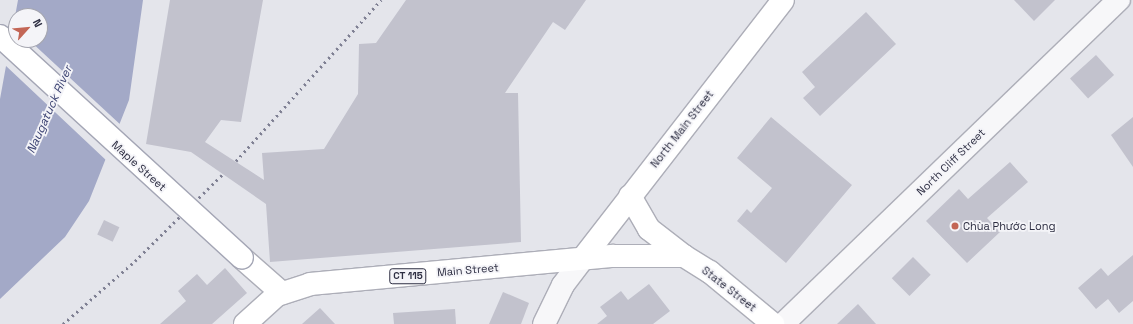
<!DOCTYPE html>
<html>
<head>
<meta charset="utf-8">
<style>
	body { margin:0 }
	#map { position:relative; width:1133px; height:324px; overflow:hidden; background:#e4e5eb; font-family:"Space Grotesk",sans-serif }
	div>[style] { position:absolute }
	[style*='--x'] { left:calc(var(--x)*1px); top:calc(var(--y)*1px); width:calc(var(--w)*1px); rotate:calc(var(--a)*1deg) }
	.water>* { inset:0; background:#a3a9c7 }
	.pier>* { inset:0; background:#e4e5eb }
	.building>* { inset:0; background:#c2c2cd; transform-origin:0 0 }
	.roads { filter:drop-shadow(1px 0 #adaeb8) drop-shadow(-1px 0 #adaeb8) drop-shadow(0 1px #adaeb8) drop-shadow(0 -1px #adaeb8) }
	.minor>* { height:22px; margin:-11px; padding:0 11px; transform-origin:11px; border-radius:11px; background:#f7f7f9 }
	.major>* { height:22px; margin:-11px; padding:0 11px; transform-origin:11px; border-radius:11px; background:#fff }
	.rail>* { height:3px; margin-top:-1.5px; transform-origin:0; background:repeating-linear-gradient(90deg,#7f8093 0 2px,transparent 0 6px) }
	.bridges { filter:drop-shadow(1px 0 #a4a6b5) drop-shadow(-1px 0 #a4a6b5) drop-shadow(0 1px #a4a6b5) drop-shadow(0 -1px #a4a6b5) }
	.major-bridge>* { height:22px; margin:-11px; padding:0 11px; transform-origin:11px; border-radius:11px; background:#fff }
	.dots>* { width:11px; height:11px; translate:-50% -50%; box-sizing:border-box; border:2px solid #f4f4f8; border-radius:50% }
	span { translate:-50% -50%; white-space:nowrap; text-align:center; line-height:1.15; -webkit-text-stroke:3.5px #f4f4f8; paint-order:stroke }
	.shield-label span { padding:1px 3px; background:#f4f4f8; border:1px solid; border-radius:3px; -webkit-text-stroke-width:0 }
	.shield-label { font-size:10px; color:#2d2e42; font-weight:700 }
	.street-label { font-size:11px; color:#2d2e42 }
	.poi-label { font-size:11px; color:#2d2e42 }
	.left { translate:0 -50%; text-align:left }
	.water-label { font-size:12px; color:#3b4272; font-style:italic }
	.north { position:absolute; left:8px; top:8px; width:40px; height:40px; box-sizing:border-box; background:#f4f4f8; border:1px solid #a4a5af; border-radius:50%; rotate:63deg; font-size:11px; font-weight:700; line-height:16px; text-align:center; color:#2d2e42 }
	.north::after { content:''; display:block; margin:auto; width:14px; height:18px; background:#c36656; clip-path:polygon(50% 0,100% 100%,50% 72%,0 100%) }
</style>
</head>
<body>
<div id="map">
	<div class="water">
		<div style="clip-path:polygon(evenodd,18px 0,143px 0,129px 100px,89px 201px,65px 237px,0 299px,0 99px,18px 0,16px 16px,40px 16px,40px 40px,16px 40px,16px 16px)"></div>
	</div>
	<div class="pier">
		<div style="clip-path:polygon(13px 24px,16px 40px,29px 40px,123px 127px,108px 162px,5px 65px)"></div>
	</div>
	<div class="building">
		<div style="clip-path:polygon(170px 0,263px 0,241px 122px,221px 120px,205px 142px,264px 180px,262px 153px,324px 149px,358px 94px,359px 44px,376px 43px,406px 0,586px 0,565px 30px,553px 22px,505px 93px,518px 93px,521px 242px,270px 262px,266px 204px,191px 152px,146px 144px)"></div>
		<div style="clip-path:polygon(1014px 0,1055px 0,1034px 21px)"></div>
		<div style="clip-path:polygon(866px 12px,896px 44px,820px 116px,803px 98px,815px 87px,802px 72px)"></div>
		<div style="left:1096px;top:55px;width:27px;height:35px;rotate:48deg"></div>
		<div style="clip-path:polygon(771px 117px,852px 185px,786px 263px,737px 221px,747px 209px,751px 213px,772px 188px,737px 158px)"></div>
		<div style="clip-path:polygon(1133px 117px,1133px 167px,1111px 135px)"></div>
		<div style="clip-path:polygon(1010px 162px,1028px 182px,987px 218px,1000px 232px,967px 263px,926px 221px,959px 189px,968px 199px)"></div>
		<div style="left:104px;top:220px;width:17px;height:16px;rotate:25deg"></div>
		<div style="clip-path:polygon(1133px 255px,1133px 301px,1119px 313px,1108px 299px,1096px 309px,1078px 288px,1101px 268px,1108px 276px)"></div>
		<div style="left:913px;top:257px;width:25px;height:30px;rotate:45deg"></div>
		<div style="clip-path:polygon(225px 268px,247px 293px,212px 324px,160px 324px,186px 301px,178px 291px,197px 274px,207px 285px)"></div>
		<div style="clip-path:polygon(649px 284px,670px 311px,653px 324px,597px 324px,607px 316px,600px 307px,621px 291px,628px 300px)"></div>
		<div style="clip-path:polygon(503px 292px,529px 303px,521px 324px,489px 324px)"></div>
		<div style="clip-path:polygon(858px 304px,876px 324px,837px 324px)"></div>
		<div style="clip-path:polygon(320px 308px,335px 324px,302px 324px)"></div>
		<div style="clip-path:polygon(455px 309px,456px 324px,394px 324px,393px 313px)"></div>
	</div>
	<div class="roads">
		<div class="minor">
			<div style="--x:544;--y:324;--w:43;--a:-64"></div>
			<div style="--x:563;--y:285;--w:34;--a:-53"></div>
			<div style="--x:783;--y:324;--w:467;--a:-44"></div>
		</div>
		<div class="major">
			<div style="--x:630;--y:196;--w:38;--a:60"></div>
			<div style="--x:649;--y:229;--w:44;--a:37.6"></div>
			<div style="--x:242;--y:258;--w:53;--a:41.2"></div>
			<div style="--x:583;--y:258;--w:326;--a:-52.2"></div>
			<div style="--x:245;--y:324;--w:43;--a:-42.2"></div>
			<div style="--x:277;--y:295;--w:35;--a:-18"></div>
			<div style="--x:310;--y:284;--w:305;--a:-5.3"></div>
			<div style="--x:614;--y:256;--w:70;--a:0"></div>
			<div style="--x:684;--y:256;--w:31;--a:32"></div>
			<div style="--x:710;--y:272;--w:82;--a:39.5"></div>
		</div>
	</div>
	<div class="rail">
		<div style="--x:236;--y:161;--w:217;--a:-48"></div>
		<div style="--x:63;--y:324;--w:96;--a:-41.2"></div>
		<div style="--x:135;--y:261;--w:124;--a:-44.7"></div>
	</div>
	<div class="bridges">
		<div class="major-bridge">
			<div style="--x:0;--y:36;--w:328;--a:42.5"></div>
		</div>
	</div>
	<div class="dots">
		<div style="left:955px;top:226px;background:#c36656"></div>
	</div>
	<div class="shield-label">
		<span style="left:408px;top:276px">CT 115</span>
	</div>
	<div class="street-label">
		<span style="left:682px;top:129px;rotate:-52deg">North Main Street</span>
		<span style="left:951px;top:162px;rotate:-44deg">North Cliff Street</span>
		<span style="left:139px;top:166px;rotate:42deg">Maple Street</span>
		<span style="left:468px;top:270px;rotate:-5deg">Main Street</span>
		<span style="left:729px;top:289px;rotate:38deg">State Street</span>
	</div>
	<div class="poi-label">
		<span class="left" style="left:963px;top:226px">Chùa Phước Long</span>
	</div>
	<div class="water-label">
		<span style="left:50px;top:110px;rotate:-66deg">Naugatuck River</span>
	</div>
	<div class="north">N</div>
</div>
</body>
</html>
